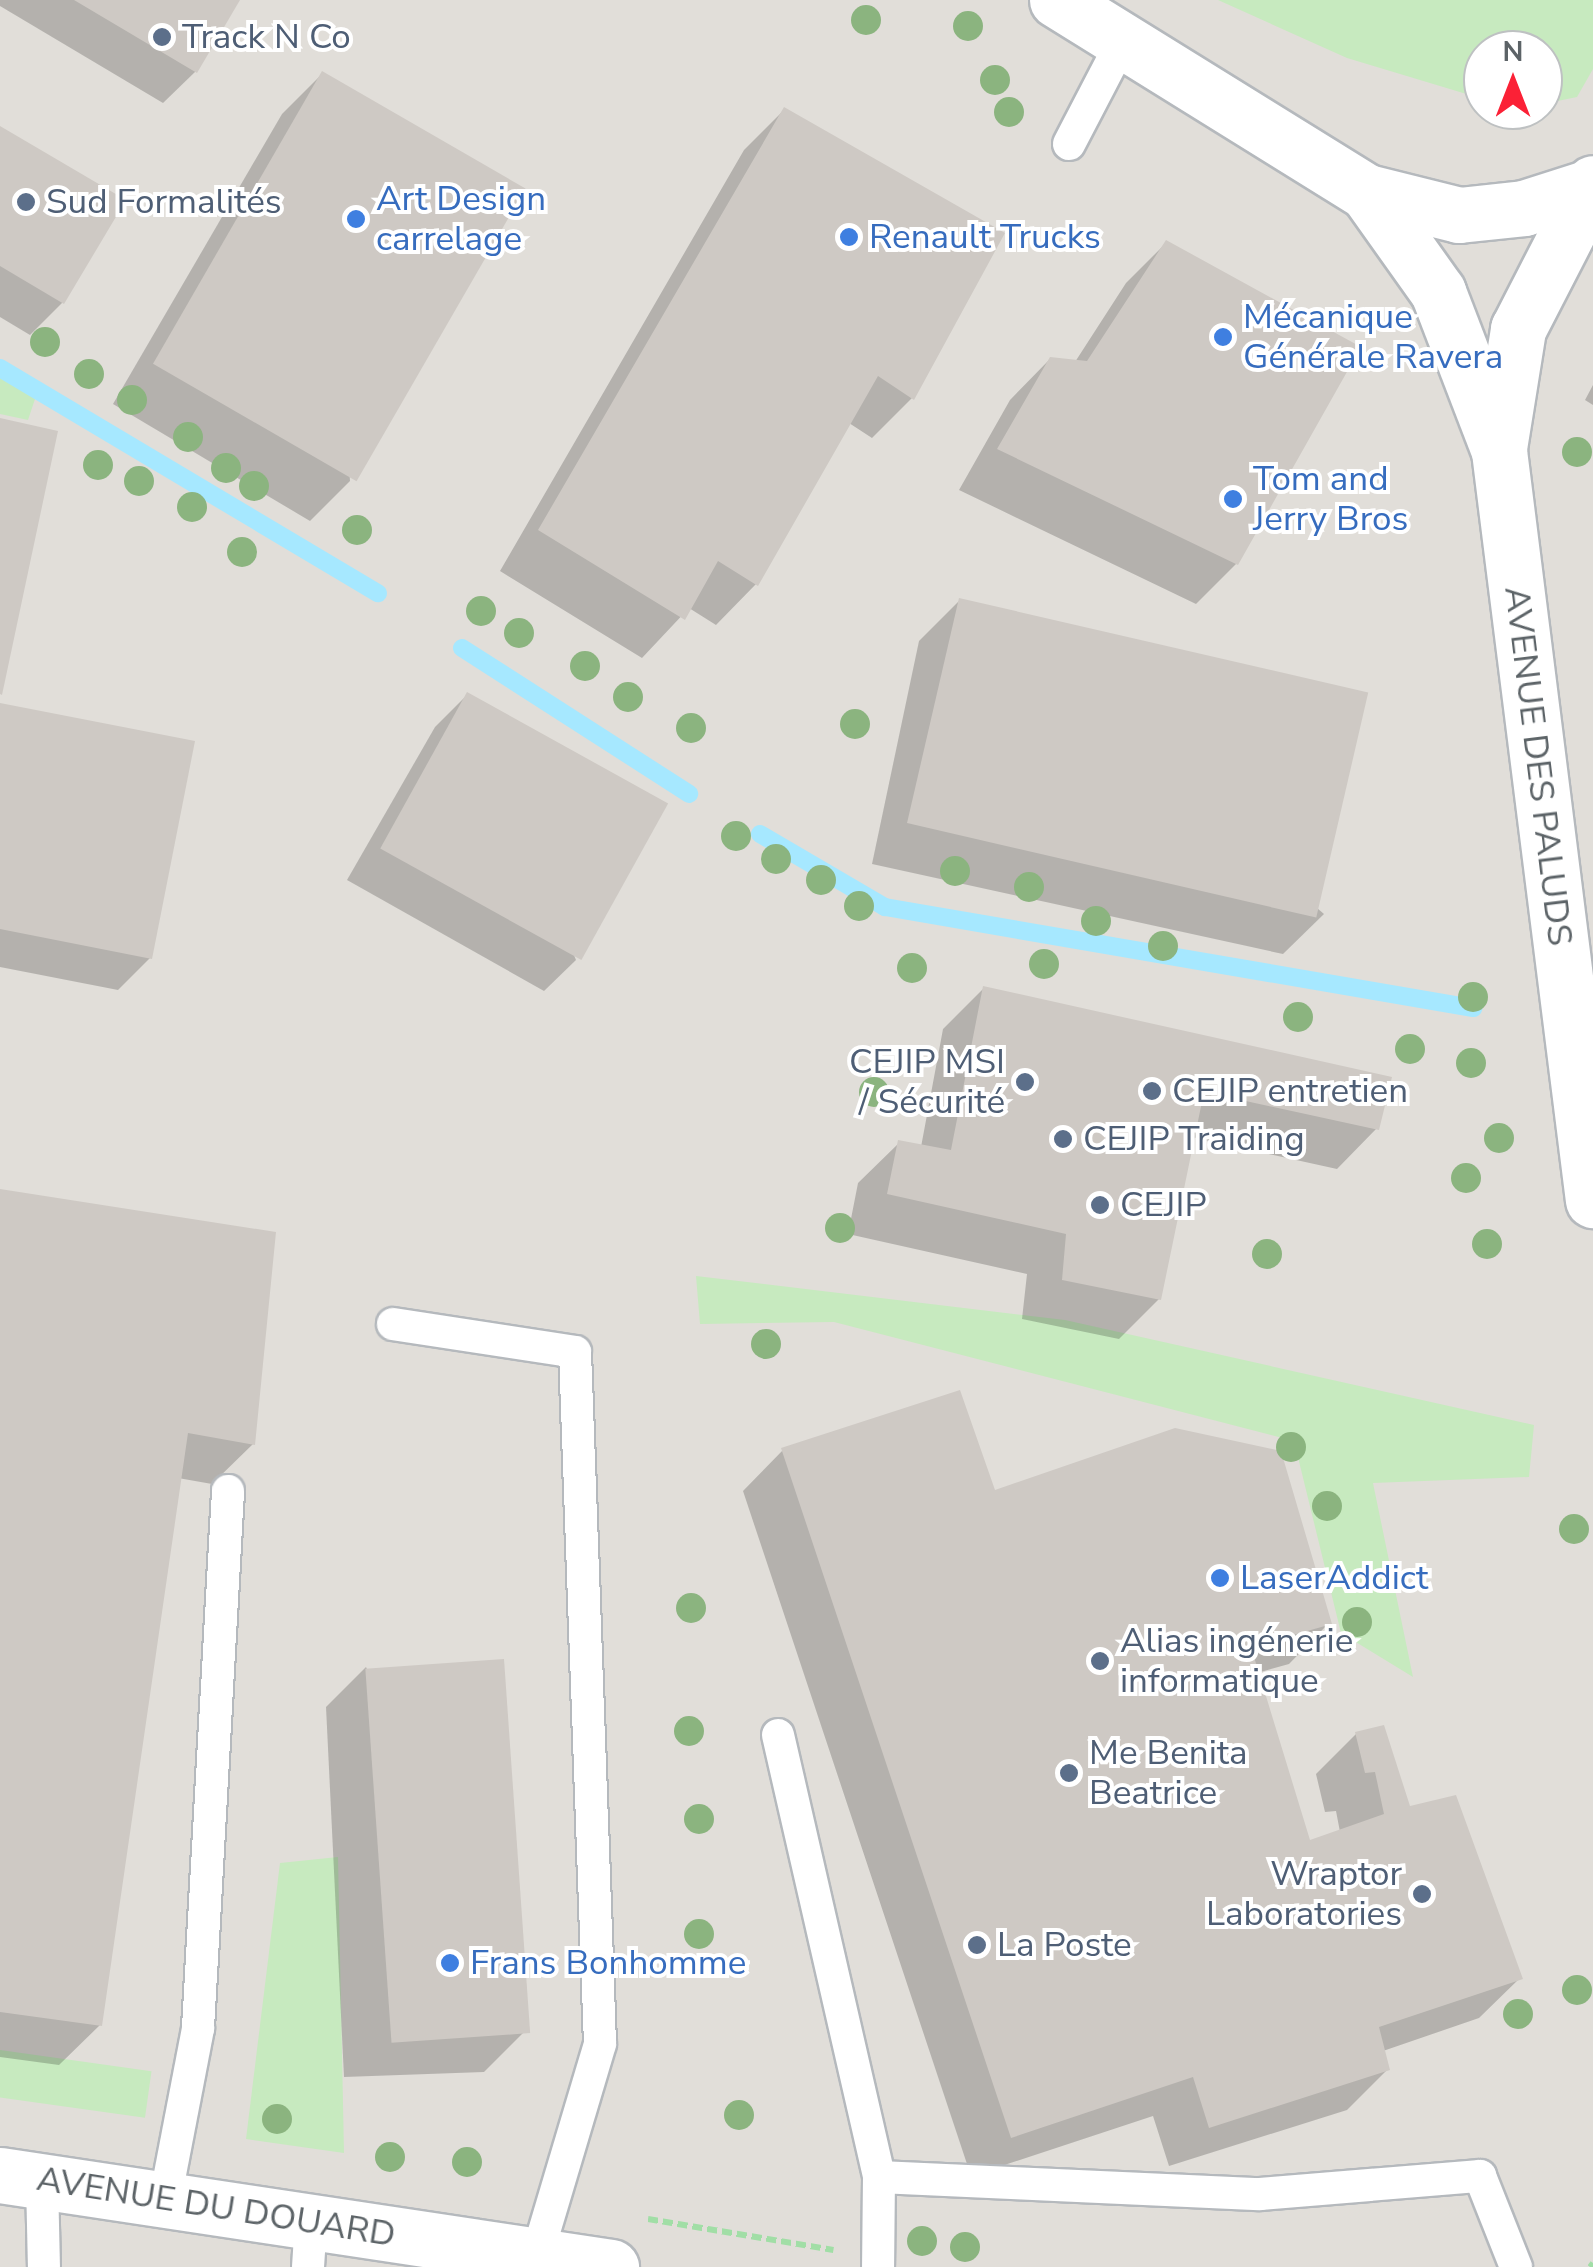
<!DOCTYPE html>
<html>
<head>
<meta charset="utf-8">
<style>
	body { margin:0 }
	#map { position:relative; width:1593px; height:2267px; overflow:hidden; background:#f1ece5; font-family:"Nunito Sans",sans-serif }
	div>[style] { position:absolute }
	[style*='--x'] { left:calc(var(--x)*1px); top:calc(var(--y)*1px); width:calc(var(--w)*1px); rotate:calc(var(--a)*1deg) }
	.industrial>* { inset:0; background:#e1ded9 }
	.green>* { inset:0; background:#c7eabf; transform-origin:0 0 }
	.shadow>* { inset:0; background:#0003 }
	.stream>* { height:18px; margin:-9px; padding:0 9px; transform-origin:9px; border-radius:9px; background:#a6e8ff }
	.building>* { inset:0; background:#cec9c4; transform-origin:0 0 }
	.path>* { height:6px; margin-top:-3px; transform-origin:0; background:repeating-linear-gradient(90deg,#a1dea6 0 10px,transparent 0 15px) }
	.roads { filter:drop-shadow(2px 0 #b5b9bd) drop-shadow(-2px 0 #b5b9bd) drop-shadow(0 2px #b5b9bd) drop-shadow(0 -2px #b5b9bd) }
	.service>* { height:32px; margin:-16px; padding:0 16px; transform-origin:16px; border-radius:16px; background:#fff }
	.minor>* { height:55px; margin:-27.5px; padding:0 27.5px; transform-origin:27.5px; border-radius:27.5px; background:#fff }
	.trees>* { width:30px; height:30px; margin:-15px; border-radius:50%; background:#8bb47f }
	.dots>* { width:28px; height:28px; translate:-50% -50%; box-sizing:border-box; border:5px solid #fff; border-radius:50% }
	span { translate:-50% -50%; white-space:nowrap; text-align:center; line-height:1.15; -webkit-text-stroke:8px #fff; paint-order:stroke }
	.service-label { font-size:35px; color:#4e5e75 }
	.left { translate:0 -50%; text-align:left }
	.right { translate:-100% -50%; text-align:right }
	.shop-label { font-size:35px; color:#366cbe }
	.street-label { font-size:35px; color:#5c6367 }
	.north { position:absolute; left:1463px; top:30px; width:100px; height:100px; box-sizing:border-box; background:#fff; border:2px solid #bec1c2; border-radius:50%; rotate:0deg; font-size:28px; font-weight:700; line-height:40px; text-align:center; color:#5c6367 }
	.north::after { content:''; display:block; margin:auto; width:35px; height:45px; background:#fb2136; clip-path:polygon(50% 0,100% 100%,50% 72%,0 100%) }
</style>
</head>
<body>
<div id="map">
	<div class="industrial">
		<div style="clip-path:polygon(evenodd,0 0,1593px 0,1593px 2267px,0 2267px,0 0,1483px 50px,1543px 50px,1543px 110px,1483px 110px,1483px 50px)"></div>
	</div>
	<div class="green">
		<div style="clip-path:polygon(1218px 0,1593px 0,1593px 69px,1577px 97px,1543px 104px,1543px 50px,1483px 50px,1483px 99px,1347px 58px)"></div>
		<div style="clip-path:polygon(0 375px,36px 396px,28px 420px,0 414px)"></div>
		<div style="clip-path:polygon(696px 1276px,1065px 1320px,1534px 1425px,1529px 1477px,1373px 1483px,1413px 1677px,1341px 1633px,1294px 1441px,834px 1322px,700px 1324px)"></div>
		<div style="clip-path:polygon(338px 1857px,344px 2153px,246px 2139px,280px 1863px)"></div>
		<div style="left:0;top:2050px;width:153px;height:47px;rotate:8deg"></div>
	</div>
	<div class="shadow">
		<div style="clip-path:polygon(0 0,237px 0,195px 72px,163px 103px,0 6px)"></div>
		<div style="clip-path:polygon(322px 74px,350px 481px,310px 521px,113px 404px,282px 114px)"></div>
		<div style="clip-path:polygon(784px 110px,912px 398px,872px 438px,849px 423px,756px 584px,716px 625px,689px 608px,642px 658px,500px 571px,744px 150px)"></div>
		<div style="clip-path:polygon(0 128px,123px 201px,62px 303px,30px 335px,0 317px)"></div>
		<div style="clip-path:polygon(1166px 243px,1236px 564px,1196px 604px,959px 490px,1010px 400px,1050px 359px,1075px 362px,1126px 283px)"></div>
		<div style="clip-path:polygon(1593px 385px,1593px 405px,1585px 400px)"></div>
		<div style="clip-path:polygon(959px 601px,1324px 914px,1283px 954px,872px 864px,919px 641px)"></div>
		<div style="clip-path:polygon(467px 695px,576px 960px,544px 991px,347px 880px,435px 727px)"></div>
		<div style="clip-path:polygon(0 706px,150px 958px,118px 990px,0 967px)"></div>
		<div style="clip-path:polygon(984px 988px,1377px 1128px,1337px 1169px,1192px 1137px,1159px 1299px,1119px 1339px,1022px 1319px,1027px 1274px,848px 1234px,858px 1183px,899px 1143px,921px 1147px,943px 1029px)"></div>
		<div style="clip-path:polygon(0 1192px,253px 1444px,212px 1484px,178px 1478px,100px 2025px,59px 2065px,0 2057px)"></div>
		<div style="clip-path:polygon(783px 1450px,994px 1494px,1329px 1623px,1289px 1664px,1257px 1673px,1308px 1843px,1340px 1832px,1336px 1811px,1325px 1812px,1316px 1774px,1356px 1734px,1520px 1978px,1479px 2018px,1383px 2051px,1388px 2069px,1347px 2110px,1169px 2166px,1153px 2116px,971px 2176px,743px 1491px)"></div>
		<div style="clip-path:polygon(366px 1667px,524px 2032px,484px 2072px,344px 2077px,326px 1707px)"></div>
	</div>
	<div class="stream">
		<div style="--x:0;--y:368;--w:440;--a:30.8"></div>
		<div style="--x:462;--y:648;--w:270;--a:32.7"></div>
		<div style="--x:760;--y:834;--w:145;--a:30.3"></div>
		<div style="--x:885;--y:907;--w:597;--a:9.75"></div>
	</div>
	<div class="building">
		<div style="clip-path:polygon(74px 0,240px 0,197px 73px)"></div>
		<div style="left:322px;top:71px;width:235px;height:338px;rotate:30deg"></div>
		<div style="clip-path:polygon(784px 107px,1005px 233px,914px 400px,878px 376px,758px 586px,718px 561px,685px 620px,538px 530px)"></div>
		<div style="clip-path:polygon(0 126px,126px 200px,64px 304px,0 266px)"></div>
		<div style="clip-path:polygon(1166px 240px,1361px 347px,1238px 565px,997px 449px,1050px 357px,1087px 361px)"></div>
		<div style="clip-path:polygon(0 418px,58px 431px,2px 695px,0 694px)"></div>
		<div style="left:959px;top:598px;width:420px;height:231px;rotate:13deg"></div>
		<div style="left:467px;top:692px;width:230px;height:179px;rotate:29deg"></div>
		<div style="clip-path:polygon(0 703px,195px 741px,152px 959px,0 929px)"></div>
		<div style="clip-path:polygon(983px 986px,1392px 1077px,1379px 1130px,1204px 1092px,1161px 1300px,1062px 1280px,1066px 1234px,887px 1194px,898px 1140px,951px 1150px)"></div>
		<div style="clip-path:polygon(0 1189px,276px 1232px,255px 1445px,188px 1433px,102px 2026px,0 2012px)"></div>
		<div style="clip-path:polygon(960px 1390px,995px 1490px,1175px 1428px,1281px 1451px,1332px 1624px,1251px 1647px,1310px 1840px,1384px 1814px,1375px 1772px,1365px 1773px,1355px 1732px,1384px 1725px,1410px 1806px,1456px 1795px,1523px 1979px,1379px 2027px,1390px 2070px,1209px 2128px,1193px 2077px,1011px 2138px,781px 1448px)"></div>
		<div style="left:504px;top:1659px;width:375px;height:139px;rotate:86deg"></div>
	</div>
	<div class="path">
		<div style="--x:648;--y:2219;--w:188;--a:9.5"></div>
		<div style="--x:1590;--y:2267;--w:5;--a:-53"></div>
	</div>
	<div class="roads">
		<div class="service">
			<div style="--x:1069;--y:144;--w:115;--a:-62.5"></div>
			<div style="--x:393;--y:1324;--w:184;--a:8.7"></div>
			<div style="--x:575;--y:1352;--w:692;--a:87.93"></div>
			<div style="--x:600;--y:2044;--w:221;--a:106.6"></div>
			<div style="--x:778;--y:1735;--w:453;--a:77.1"></div>
			<div style="--x:879;--y:2177;--w:90;--a:90.6"></div>
			<div style="--x:879;--y:2177;--w:381;--a:2.6"></div>
			<div style="--x:1260;--y:2194;--w:221;--a:-4.7"></div>
			<div style="--x:1480;--y:2176;--w:98;--a:68.4"></div>
			<div style="--x:42;--y:2181;--w:86;--a:88.7"></div>
			<div style="--x:165;--y:2200;--w:175;--a:-79.1"></div>
			<div style="--x:198;--y:2028;--w:538;--a:-86.8"></div>
			<div style="--x:308;--y:2267;--w:46;--a:-86.3"></div>
		</div>
		<div class="minor">
			<div style="--x:1057;--y:0;--w:365;--a:31.8"></div>
			<div style="--x:1367;--y:192;--w:95;--a:14"></div>
			<div style="--x:1459;--y:215;--w:65;--a:-6.1"></div>
			<div style="--x:1524;--y:208;--w:69;--a:-17.7"></div>
			<div style="--x:1367;--y:192;--w:123;--a:54.6"></div>
			<div style="--x:1438;--y:292;--w:170;--a:69"></div>
			<div style="--x:1499;--y:451;--w:755;--a:82.85"></div>
			<div style="--x:1499;--y:448;--w:121;--a:-80.9"></div>
			<div style="--x:1518;--y:329;--w:164;--a:-62.8"></div>
			<div style="--x:0;--y:2175;--w:618;--a:8.56"></div>
		</div>
	</div>
	<div class="trees">
		<div style="left:866px;top:20px"></div>
		<div style="left:968px;top:26px"></div>
		<div style="left:995px;top:80px"></div>
		<div style="left:1009px;top:112px"></div>
		<div style="left:45px;top:342px"></div>
		<div style="left:89px;top:374px"></div>
		<div style="left:132px;top:400px"></div>
		<div style="left:188px;top:437px"></div>
		<div style="left:1577px;top:452px"></div>
		<div style="left:98px;top:465px"></div>
		<div style="left:226px;top:468px"></div>
		<div style="left:139px;top:481px"></div>
		<div style="left:254px;top:486px"></div>
		<div style="left:192px;top:507px"></div>
		<div style="left:357px;top:530px"></div>
		<div style="left:242px;top:552px"></div>
		<div style="left:481px;top:611px"></div>
		<div style="left:519px;top:633px"></div>
		<div style="left:585px;top:666px"></div>
		<div style="left:628px;top:697px"></div>
		<div style="left:855px;top:724px"></div>
		<div style="left:691px;top:728px"></div>
		<div style="left:736px;top:836px"></div>
		<div style="left:776px;top:859px"></div>
		<div style="left:955px;top:871px"></div>
		<div style="left:821px;top:880px"></div>
		<div style="left:1029px;top:887px"></div>
		<div style="left:859px;top:906px"></div>
		<div style="left:1096px;top:921px"></div>
		<div style="left:1163px;top:946px"></div>
		<div style="left:1044px;top:964px"></div>
		<div style="left:912px;top:968px"></div>
		<div style="left:1473px;top:997px"></div>
		<div style="left:1298px;top:1017px"></div>
		<div style="left:1410px;top:1049px"></div>
		<div style="left:1471px;top:1063px"></div>
		<div style="left:874px;top:1092px"></div>
		<div style="left:1499px;top:1138px"></div>
		<div style="left:1466px;top:1178px"></div>
		<div style="left:840px;top:1228px"></div>
		<div style="left:1487px;top:1244px"></div>
		<div style="left:1267px;top:1254px"></div>
		<div style="left:766px;top:1344px"></div>
		<div style="left:1291px;top:1447px"></div>
		<div style="left:1327px;top:1506px"></div>
		<div style="left:1574px;top:1529px"></div>
		<div style="left:691px;top:1608px"></div>
		<div style="left:1357px;top:1622px"></div>
		<div style="left:689px;top:1731px"></div>
		<div style="left:699px;top:1819px"></div>
		<div style="left:699px;top:1934px"></div>
		<div style="left:1577px;top:1990px"></div>
		<div style="left:1518px;top:2014px"></div>
		<div style="left:739px;top:2115px"></div>
		<div style="left:277px;top:2119px"></div>
		<div style="left:390px;top:2157px"></div>
		<div style="left:467px;top:2162px"></div>
		<div style="left:922px;top:2241px"></div>
		<div style="left:965px;top:2247px"></div>
	</div>
	<div class="dots">
		<div style="left:162px;top:37px;background:#5c6f8a"></div>
		<div style="left:26px;top:202px;background:#5c6f8a"></div>
		<div style="left:356px;top:219px;background:#3f7fe0"></div>
		<div style="left:849px;top:237px;background:#3f7fe0"></div>
		<div style="left:1223px;top:337px;background:#3f7fe0"></div>
		<div style="left:1233px;top:499px;background:#3f7fe0"></div>
		<div style="left:1025px;top:1082px;background:#5c6f8a"></div>
		<div style="left:1152px;top:1091px;background:#5c6f8a"></div>
		<div style="left:1063px;top:1139px;background:#5c6f8a"></div>
		<div style="left:1100px;top:1205px;background:#5c6f8a"></div>
		<div style="left:1220px;top:1578px;background:#3f7fe0"></div>
		<div style="left:1100px;top:1661px;background:#5c6f8a"></div>
		<div style="left:1069px;top:1773px;background:#5c6f8a"></div>
		<div style="left:1422px;top:1894px;background:#5c6f8a"></div>
		<div style="left:977px;top:1945px;background:#5c6f8a"></div>
		<div style="left:450px;top:1963px;background:#3f7fe0"></div>
	</div>
	<div class="service-label">
		<span class="left" style="left:182px;top:37px">Track N Co</span>
		<span class="left" style="left:46px;top:202px">Sud Formalités</span>
		<span class="right" style="left:1005px;top:1082px">CEJIP MSI<br>/ Sécurité</span>
		<span class="left" style="left:1172px;top:1091px">CEJIP entretien</span>
		<span class="left" style="left:1083px;top:1139px">CEJIP Traiding</span>
		<span class="left" style="left:1120px;top:1205px">CEJIP</span>
		<span class="left" style="left:1120px;top:1661px">Alias ingénerie<br>informatique</span>
		<span class="left" style="left:1089px;top:1773px">Me Benita<br>Beatrice</span>
		<span class="right" style="left:1402px;top:1894px">Wraptor<br>Laboratories</span>
		<span class="left" style="left:997px;top:1945px">La Poste</span>
	</div>
	<div class="shop-label">
		<span class="left" style="left:376px;top:219px">Art Design<br>carrelage</span>
		<span class="left" style="left:869px;top:237px">Renault Trucks</span>
		<span class="left" style="left:1243px;top:337px">Mécanique<br>Générale Ravera</span>
		<span class="left" style="left:1253px;top:499px">Tom and<br>Jerry Bros</span>
		<span class="left" style="left:1240px;top:1578px">LaserAddict</span>
		<span class="left" style="left:470px;top:1963px">Frans Bonhomme</span>
	</div>
	<div class="street-label">
		<span style="left:1538px;top:766px;rotate:83deg">AVENUE DES PALUDS</span>
		<span style="left:216px;top:2207px;rotate:9deg">AVENUE DU DOUARD</span>
	</div>
	<div class="north">N</div>
</div>
</body>
</html>
